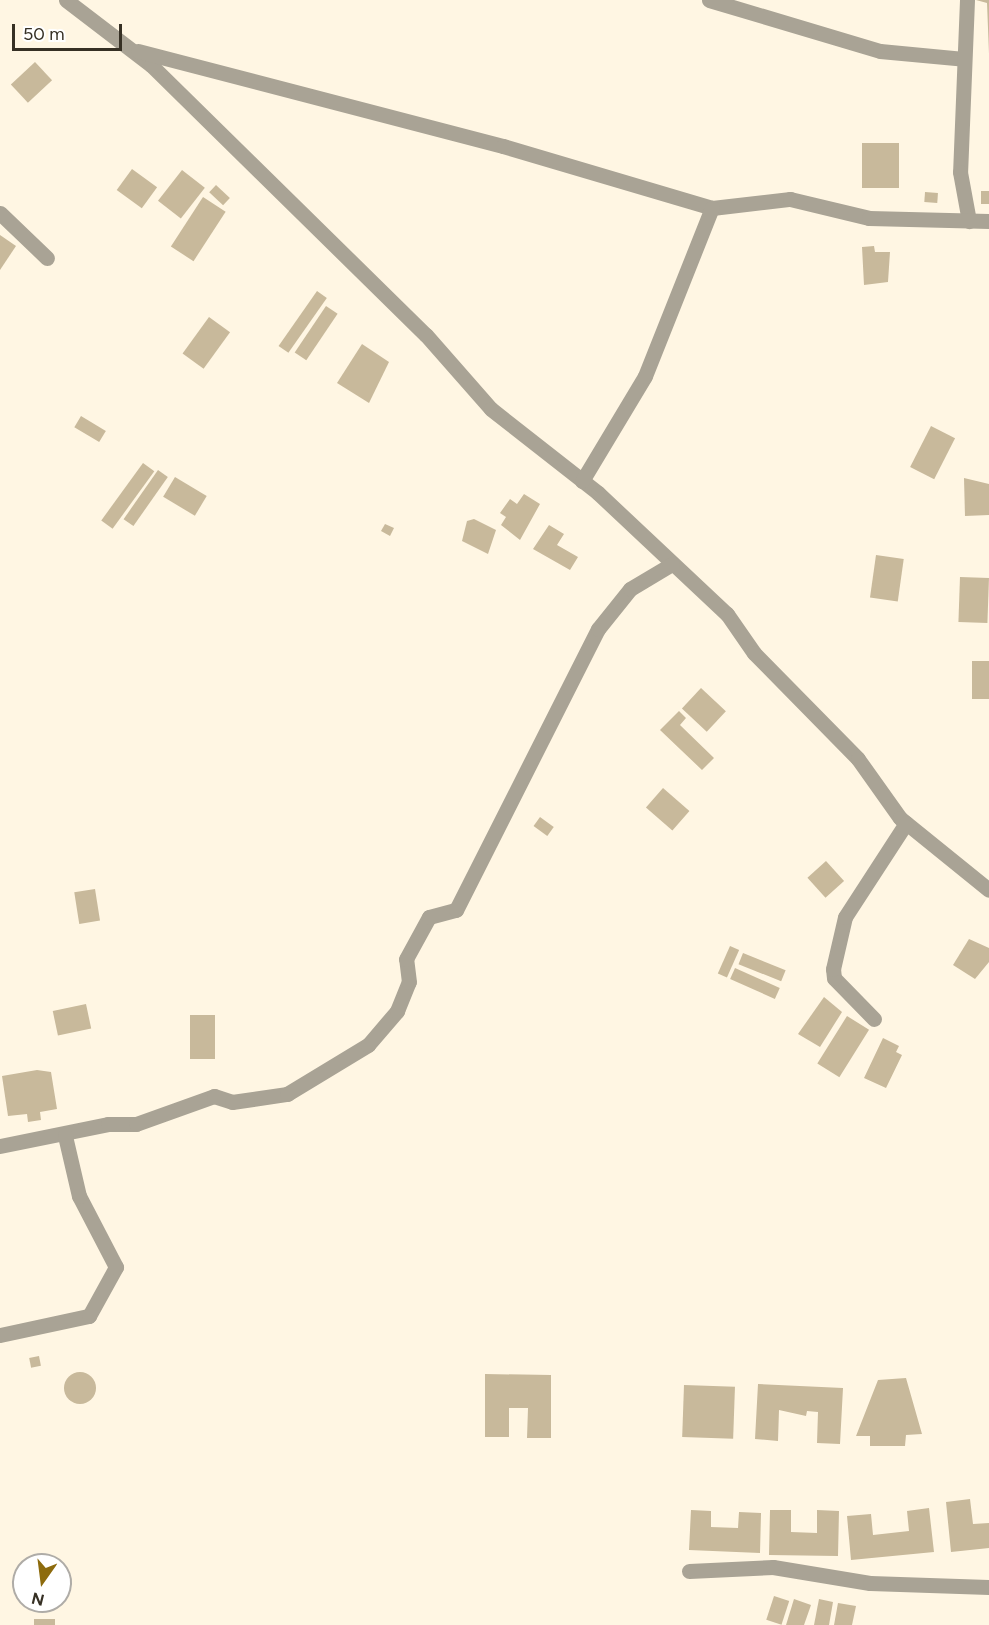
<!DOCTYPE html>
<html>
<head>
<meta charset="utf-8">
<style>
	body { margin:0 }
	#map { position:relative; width:989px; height:1625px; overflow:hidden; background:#fff6e3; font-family:Figtree,sans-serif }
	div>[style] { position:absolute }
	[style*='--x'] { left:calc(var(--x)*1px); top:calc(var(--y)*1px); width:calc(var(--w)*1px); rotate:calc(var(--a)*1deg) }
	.building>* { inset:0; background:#c8b99b; transform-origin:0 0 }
	.round { border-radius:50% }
	.minor>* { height:15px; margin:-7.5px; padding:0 7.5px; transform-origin:7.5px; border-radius:7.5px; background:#a9a395 }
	span { translate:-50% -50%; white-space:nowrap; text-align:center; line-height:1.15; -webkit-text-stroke:4.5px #fff; paint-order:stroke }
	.north { position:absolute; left:12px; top:1553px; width:60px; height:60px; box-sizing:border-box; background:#fff; border:2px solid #afaca7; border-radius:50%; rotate:194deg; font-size:16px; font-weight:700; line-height:24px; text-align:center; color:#363024 }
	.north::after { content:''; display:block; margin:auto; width:21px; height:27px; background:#8d6b0d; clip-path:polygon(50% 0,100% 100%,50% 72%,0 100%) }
	.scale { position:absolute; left:12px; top:24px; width:110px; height:27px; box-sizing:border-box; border:3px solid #363024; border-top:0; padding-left:8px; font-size:18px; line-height:21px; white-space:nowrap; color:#363024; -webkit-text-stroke:4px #fff; paint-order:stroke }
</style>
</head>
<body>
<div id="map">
	<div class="building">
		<div style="clip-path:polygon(976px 0,989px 0,989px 54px,987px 3px)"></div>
		<div style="left:35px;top:62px;width:25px;height:33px;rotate:47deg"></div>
		<div style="left:862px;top:143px;width:37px;height:45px"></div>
		<div style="left:132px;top:169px;width:31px;height:26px;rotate:36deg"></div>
		<div style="left:182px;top:170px;width:29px;height:39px;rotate:38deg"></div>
		<div style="left:216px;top:185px;width:19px;height:10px;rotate:43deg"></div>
		<div style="left:981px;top:191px;width:8px;height:13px"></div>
		<div style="left:925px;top:192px;width:13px;height:10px;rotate:4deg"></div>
		<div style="left:203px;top:197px;width:27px;height:59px;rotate:33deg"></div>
		<div style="clip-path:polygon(0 235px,16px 246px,0 270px)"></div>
		<div style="clip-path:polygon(874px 246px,875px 252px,890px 252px,888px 282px,864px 285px,862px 247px)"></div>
		<div style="left:317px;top:291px;width:12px;height:67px;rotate:35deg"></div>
		<div style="left:326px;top:306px;width:14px;height:56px;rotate:34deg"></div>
		<div style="left:209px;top:317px;width:26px;height:45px;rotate:36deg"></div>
		<div style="clip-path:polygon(362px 344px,389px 362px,369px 403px,337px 383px)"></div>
		<div style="left:81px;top:416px;width:29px;height:13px;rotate:31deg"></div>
		<div style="left:931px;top:426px;width:27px;height:46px;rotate:27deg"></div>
		<div style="left:143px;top:463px;width:14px;height:71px;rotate:36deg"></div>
		<div style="left:158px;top:470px;width:12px;height:60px;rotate:35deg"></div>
		<div style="left:175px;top:477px;width:37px;height:23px;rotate:31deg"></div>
		<div style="clip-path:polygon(964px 478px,989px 484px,989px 515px,965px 516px)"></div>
		<div style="clip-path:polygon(524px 494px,540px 504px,520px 540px,501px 525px,506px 517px,500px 513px,510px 499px,517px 504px)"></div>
		<div style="clip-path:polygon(474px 519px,496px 530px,488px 554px,462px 541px,467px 521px)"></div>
		<div style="clip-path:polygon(385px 524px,394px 528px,390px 536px,381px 531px)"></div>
		<div style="clip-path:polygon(549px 525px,564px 534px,557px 545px,578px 557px,570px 570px,533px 549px)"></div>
		<div style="left:876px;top:555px;width:28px;height:43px;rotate:8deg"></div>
		<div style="left:960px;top:577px;width:29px;height:45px;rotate:2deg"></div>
		<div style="left:972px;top:661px;width:17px;height:38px"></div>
		<div style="left:701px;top:688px;width:34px;height:28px;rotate:43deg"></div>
		<div style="clip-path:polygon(679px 711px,686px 718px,680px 725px,714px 758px,702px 770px,660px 730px)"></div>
		<div style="left:663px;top:788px;width:35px;height:26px;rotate:41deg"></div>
		<div style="left:540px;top:817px;width:17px;height:11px;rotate:36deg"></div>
		<div style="left:826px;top:861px;width:27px;height:25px;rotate:48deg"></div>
		<div style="left:95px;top:889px;width:32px;height:21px;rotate:81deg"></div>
		<div style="clip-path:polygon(969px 939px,989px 948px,989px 962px,975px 979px,953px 965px)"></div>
		<div style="left:730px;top:946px;width:10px;height:30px;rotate:24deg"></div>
		<div style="left:743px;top:953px;width:46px;height:12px;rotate:22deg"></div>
		<div style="left:735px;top:968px;width:49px;height:12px;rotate:24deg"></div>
		<div style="clip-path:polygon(824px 997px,842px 1012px,820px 1047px,798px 1034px)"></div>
		<div style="left:86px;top:1004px;width:25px;height:34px;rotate:78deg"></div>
		<div style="left:190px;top:1015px;width:25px;height:44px"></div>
		<div style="left:847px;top:1016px;width:26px;height:56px;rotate:32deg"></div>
		<div style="clip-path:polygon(883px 1038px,899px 1046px,896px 1052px,902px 1055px,886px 1088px,864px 1078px)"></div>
		<div style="clip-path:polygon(37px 1070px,51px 1072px,57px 1109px,40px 1112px,41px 1120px,28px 1122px,27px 1114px,8px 1116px,2px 1076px)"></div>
		<div style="left:39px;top:1356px;width:10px;height:10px;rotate:79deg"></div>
		<div class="round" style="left:64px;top:1372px;width:32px;height:32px"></div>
		<div style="clip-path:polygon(485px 1374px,551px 1375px,551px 1438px,527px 1438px,528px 1408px,509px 1408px,509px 1437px,485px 1437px)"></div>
		<div style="clip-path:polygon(906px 1378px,922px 1434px,906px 1435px,905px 1446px,870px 1446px,870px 1436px,856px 1436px,878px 1380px)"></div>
		<div style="clip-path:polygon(758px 1384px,843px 1388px,840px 1444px,817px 1443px,818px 1412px,807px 1411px,806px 1416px,779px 1410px,778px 1441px,755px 1439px)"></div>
		<div style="left:684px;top:1385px;width:51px;height:52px;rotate:2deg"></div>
		<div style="clip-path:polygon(970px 1499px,973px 1524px,989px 1523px,989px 1548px,951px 1552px,946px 1502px)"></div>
		<div style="clip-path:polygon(929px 1508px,934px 1552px,851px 1560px,847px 1516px,871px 1514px,873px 1535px,909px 1531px,907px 1511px)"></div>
		<div style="clip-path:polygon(691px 1510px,711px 1511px,711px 1527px,738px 1528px,739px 1512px,761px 1513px,760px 1553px,689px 1550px)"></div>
		<div style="clip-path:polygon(770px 1510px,791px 1510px,791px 1532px,817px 1533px,817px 1510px,839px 1511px,838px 1556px,769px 1555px)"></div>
		<div style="left:774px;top:1596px;width:16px;height:25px;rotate:18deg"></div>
		<div style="clip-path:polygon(794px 1599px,811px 1605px,804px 1625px,786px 1625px)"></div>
		<div style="clip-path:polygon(819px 1599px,833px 1602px,829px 1625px,814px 1625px)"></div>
		<div style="clip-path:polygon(838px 1603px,856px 1606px,852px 1625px,834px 1625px)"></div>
		<div style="left:34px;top:1619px;width:21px;height:6px"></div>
	</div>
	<div class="minor">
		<div style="--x:66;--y:0;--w:107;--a:37.4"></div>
		<div style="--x:151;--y:65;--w:385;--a:44.5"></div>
		<div style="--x:426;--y:335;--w:98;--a:48.7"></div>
		<div style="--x:491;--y:409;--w:136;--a:38.1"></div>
		<div style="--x:598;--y:493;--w:177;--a:43.2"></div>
		<div style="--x:727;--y:614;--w:47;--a:55.3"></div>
		<div style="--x:754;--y:653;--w:148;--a:45.5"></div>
		<div style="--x:858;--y:759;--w:72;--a:54.6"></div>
		<div style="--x:900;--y:818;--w:114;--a:39"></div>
		<div style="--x:709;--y:0;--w:178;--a:16.6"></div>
		<div style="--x:880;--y:51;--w:84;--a:5.4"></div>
		<div style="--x:967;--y:0;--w:172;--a:92.3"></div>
		<div style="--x:960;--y:172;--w:50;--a:79.6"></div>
		<div style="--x:138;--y:51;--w:377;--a:14.6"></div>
		<div style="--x:503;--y:146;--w:218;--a:16.5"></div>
		<div style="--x:712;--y:208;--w:79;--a:-6.6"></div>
		<div style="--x:790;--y:199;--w:81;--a:13.5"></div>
		<div style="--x:869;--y:218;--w:120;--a:1.4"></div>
		<div style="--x:0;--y:213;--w:65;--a:43.8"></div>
		<div style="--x:582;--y:481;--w:122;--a:-59"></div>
		<div style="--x:645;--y:376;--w:181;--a:-68.3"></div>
		<div style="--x:874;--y:1019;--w:57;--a:-134.3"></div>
		<div style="--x:834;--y:978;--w:9;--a:-96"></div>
		<div style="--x:833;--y:969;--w:53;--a:-77"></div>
		<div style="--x:845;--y:917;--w:112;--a:-57"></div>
		<div style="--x:0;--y:1146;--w:110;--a:-11.5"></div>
		<div style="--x:108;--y:1124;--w:28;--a:0"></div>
		<div style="--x:136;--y:1124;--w:83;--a:-19.7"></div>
		<div style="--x:214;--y:1096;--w:19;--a:18"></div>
		<div style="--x:232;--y:1102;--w:56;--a:-8.3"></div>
		<div style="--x:287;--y:1094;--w:95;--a:-31.2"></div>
		<div style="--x:368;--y:1045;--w:45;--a:-49.5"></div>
		<div style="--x:397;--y:1011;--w:31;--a:-68"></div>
		<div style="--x:409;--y:982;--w:23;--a:-97"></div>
		<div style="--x:406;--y:959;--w:48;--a:-61.3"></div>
		<div style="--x:429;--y:917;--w:28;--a:-15"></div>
		<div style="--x:456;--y:910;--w:315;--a:-63.2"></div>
		<div style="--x:598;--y:629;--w:51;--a:-51.3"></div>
		<div style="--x:630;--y:589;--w:49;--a:-30.8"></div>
		<div style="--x:0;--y:1335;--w:91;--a:-12.1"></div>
		<div style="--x:89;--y:1316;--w:56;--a:-61.1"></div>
		<div style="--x:116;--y:1267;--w:80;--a:-117.5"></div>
		<div style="--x:79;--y:1196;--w:62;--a:-103.1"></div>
		<div style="--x:689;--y:1571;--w:84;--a:-2.7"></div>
		<div style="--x:773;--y:1567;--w:98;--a:9.4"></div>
		<div style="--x:870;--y:1583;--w:119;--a:1.9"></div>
	</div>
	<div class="north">N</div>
	<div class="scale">50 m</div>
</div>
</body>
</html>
